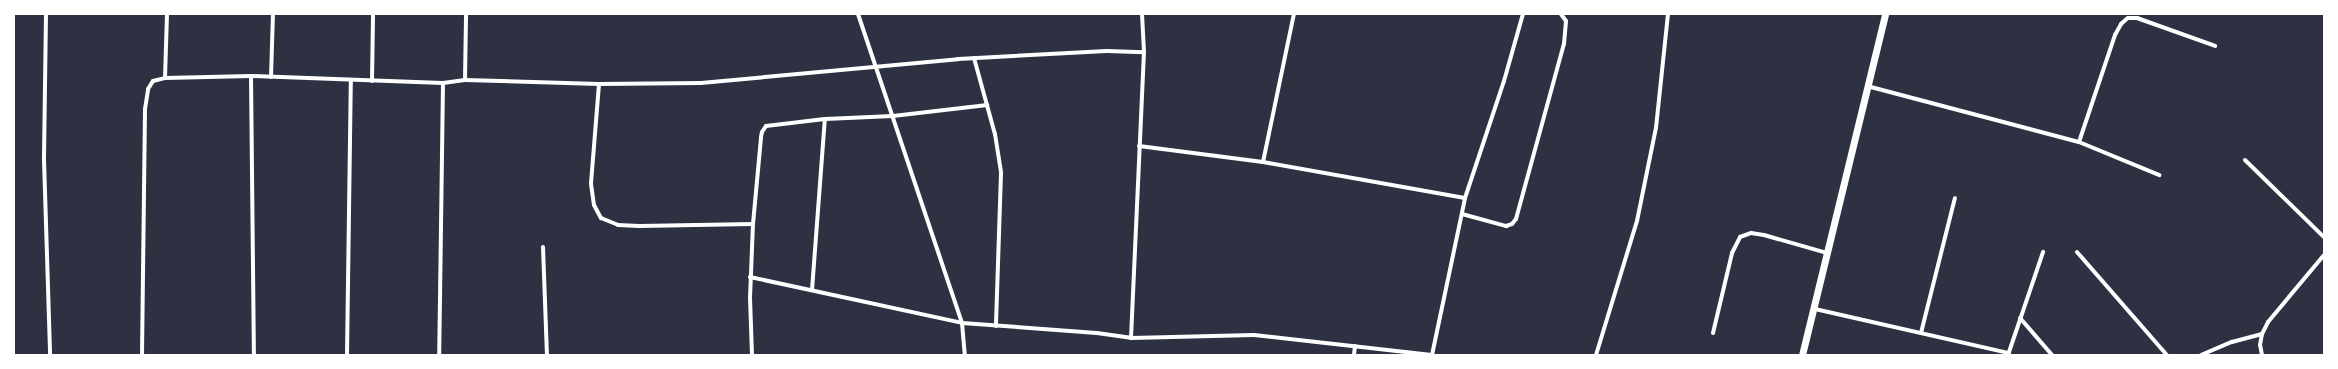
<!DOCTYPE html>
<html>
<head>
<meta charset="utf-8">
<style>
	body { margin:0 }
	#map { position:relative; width:2338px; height:369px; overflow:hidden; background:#2d3142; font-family:Karla,sans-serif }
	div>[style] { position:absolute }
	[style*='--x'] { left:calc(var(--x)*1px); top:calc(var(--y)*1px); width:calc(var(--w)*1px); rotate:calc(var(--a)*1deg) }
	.minor>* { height:4px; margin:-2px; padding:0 2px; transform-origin:2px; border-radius:2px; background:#fff }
	.tertiary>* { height:7px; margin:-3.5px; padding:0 3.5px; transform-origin:3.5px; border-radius:3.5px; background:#fff }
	span { translate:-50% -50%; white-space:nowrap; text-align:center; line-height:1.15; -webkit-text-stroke:3px #fff; paint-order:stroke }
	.frame { position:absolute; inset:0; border:15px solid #fff; pointer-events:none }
</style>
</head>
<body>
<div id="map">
	<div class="minor">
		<div style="--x:46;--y:14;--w:146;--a:90.8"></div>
		<div style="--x:44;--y:160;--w:195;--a:88.2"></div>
		<div style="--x:858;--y:14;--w:326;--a:71.4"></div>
		<div style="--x:962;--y:323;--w:32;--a:85"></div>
		<div style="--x:974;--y:58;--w:79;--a:74.6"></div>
		<div style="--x:995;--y:134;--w:39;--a:81"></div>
		<div style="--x:1001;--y:173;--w:153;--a:91.9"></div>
		<div style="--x:251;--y:76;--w:279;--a:89.4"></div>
		<div style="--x:271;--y:77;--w:63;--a:-88.2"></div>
		<div style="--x:165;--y:78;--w:64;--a:-88.2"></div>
		<div style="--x:465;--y:80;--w:66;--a:-89.1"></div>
		<div style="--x:372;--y:81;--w:67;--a:-89.1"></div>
		<div style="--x:443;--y:83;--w:22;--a:-8"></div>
		<div style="--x:465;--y:80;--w:134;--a:1.7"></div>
		<div style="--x:599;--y:84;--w:102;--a:-0.6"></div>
		<div style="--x:701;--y:83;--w:258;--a:-5.3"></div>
		<div style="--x:958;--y:59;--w:149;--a:-3.1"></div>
		<div style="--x:1107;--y:51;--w:37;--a:2"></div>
		<div style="--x:599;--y:84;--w:100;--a:94.6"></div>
		<div style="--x:591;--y:184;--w:21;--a:82"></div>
		<div style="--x:594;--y:205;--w:15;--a:62"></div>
		<div style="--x:601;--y:218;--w:18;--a:22"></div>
		<div style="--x:618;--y:225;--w:21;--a:3"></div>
		<div style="--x:639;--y:226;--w:114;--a:-1"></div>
		<div style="--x:1867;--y:86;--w:219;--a:14.8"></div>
		<div style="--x:2079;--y:142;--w:87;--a:22.4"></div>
		<div style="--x:2079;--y:142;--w:113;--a:-71.4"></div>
		<div style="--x:2115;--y:35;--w:13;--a:-61"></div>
		<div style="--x:2121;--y:24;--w:9;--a:-41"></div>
		<div style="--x:2128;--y:18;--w:9;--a:0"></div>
		<div style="--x:2137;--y:18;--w:83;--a:19.7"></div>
		<div style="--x:1139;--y:146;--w:125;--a:7.4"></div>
		<div style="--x:1263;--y:162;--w:205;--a:10.1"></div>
		<div style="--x:1465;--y:198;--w:123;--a:-71.6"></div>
		<div style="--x:1504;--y:81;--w:70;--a:-74.2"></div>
		<div style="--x:2245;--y:160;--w:110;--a:44.3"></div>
		<div style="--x:1263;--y:162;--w:151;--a:-78.2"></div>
		<div style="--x:1462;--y:214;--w:46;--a:15.3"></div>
		<div style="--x:1506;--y:226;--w:6;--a:-18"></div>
		<div style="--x:1512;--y:224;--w:6;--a:-51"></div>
		<div style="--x:1516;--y:219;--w:181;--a:-74.7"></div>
		<div style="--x:1564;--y:44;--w:23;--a:-85"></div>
		<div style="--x:1566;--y:21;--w:9;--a:-126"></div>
		<div style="--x:543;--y:247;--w:108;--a:87.9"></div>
		<div style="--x:2077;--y:252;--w:137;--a:48.9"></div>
		<div style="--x:750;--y:277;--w:217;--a:12.2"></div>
		<div style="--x:962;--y:323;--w:135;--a:4.2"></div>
		<div style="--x:1097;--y:333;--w:34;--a:8"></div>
		<div style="--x:1131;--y:338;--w:123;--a:-1.4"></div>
		<div style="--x:1254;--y:335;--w:179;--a:6.4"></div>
		<div style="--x:812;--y:290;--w:171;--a:-85.7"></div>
		<div style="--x:1815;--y:309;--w:199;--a:12.8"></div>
		<div style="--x:2020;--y:318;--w:49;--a:49.1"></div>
		<div style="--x:1713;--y:333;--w:82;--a:-76.6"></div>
		<div style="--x:1732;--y:253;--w:18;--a:-63"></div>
		<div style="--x:1740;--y:237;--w:12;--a:-20"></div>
		<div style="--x:1751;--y:233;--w:13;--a:9"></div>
		<div style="--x:1764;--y:235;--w:66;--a:15.9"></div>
		<div style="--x:1921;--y:333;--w:139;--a:-75.9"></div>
		<div style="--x:1131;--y:338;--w:286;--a:-87.4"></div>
		<div style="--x:1144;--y:52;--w:38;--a:-93"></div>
		<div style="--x:142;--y:355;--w:246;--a:-89.3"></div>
		<div style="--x:145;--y:109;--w:20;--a:-81"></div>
		<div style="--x:148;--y:89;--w:9;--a:-58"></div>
		<div style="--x:153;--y:81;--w:12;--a:-14"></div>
		<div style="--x:165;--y:78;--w:86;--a:-1.3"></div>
		<div style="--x:251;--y:76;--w:192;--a:2.1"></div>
		<div style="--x:443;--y:83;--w:272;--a:90.8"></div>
		<div style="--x:347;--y:355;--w:275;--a:-89.2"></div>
		<div style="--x:752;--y:355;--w:57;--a:-92"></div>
		<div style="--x:750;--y:298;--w:74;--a:-87.7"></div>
		<div style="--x:753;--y:224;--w:87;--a:-84.7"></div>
		<div style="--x:761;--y:137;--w:5;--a:-79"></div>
		<div style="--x:762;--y:132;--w:7;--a:-56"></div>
		<div style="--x:766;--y:126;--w:59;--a:-6.8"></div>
		<div style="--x:825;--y:119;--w:68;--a:-2.5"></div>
		<div style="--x:893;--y:116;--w:95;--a:-6.7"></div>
		<div style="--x:1354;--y:355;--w:9;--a:-84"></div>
		<div style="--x:1432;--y:355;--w:160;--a:-78.1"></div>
		<div style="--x:1596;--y:355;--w:140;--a:-73"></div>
		<div style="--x:1637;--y:221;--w:95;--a:-78.5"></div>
		<div style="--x:1656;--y:128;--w:115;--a:-84"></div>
		<div style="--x:2008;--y:355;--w:109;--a:-71.2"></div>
		<div style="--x:2201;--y:355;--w:34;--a:-23"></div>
		<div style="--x:2232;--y:342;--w:31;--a:-15"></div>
		<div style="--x:2262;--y:355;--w:10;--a:-101"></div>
		<div style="--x:2260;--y:345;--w:11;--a:-80"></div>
		<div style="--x:2262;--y:334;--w:13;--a:-63"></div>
		<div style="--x:2268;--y:322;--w:87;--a:-50.1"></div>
	</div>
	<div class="tertiary">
		<div style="--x:1802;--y:355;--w:351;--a:-76.3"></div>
	</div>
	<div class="frame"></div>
</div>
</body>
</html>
